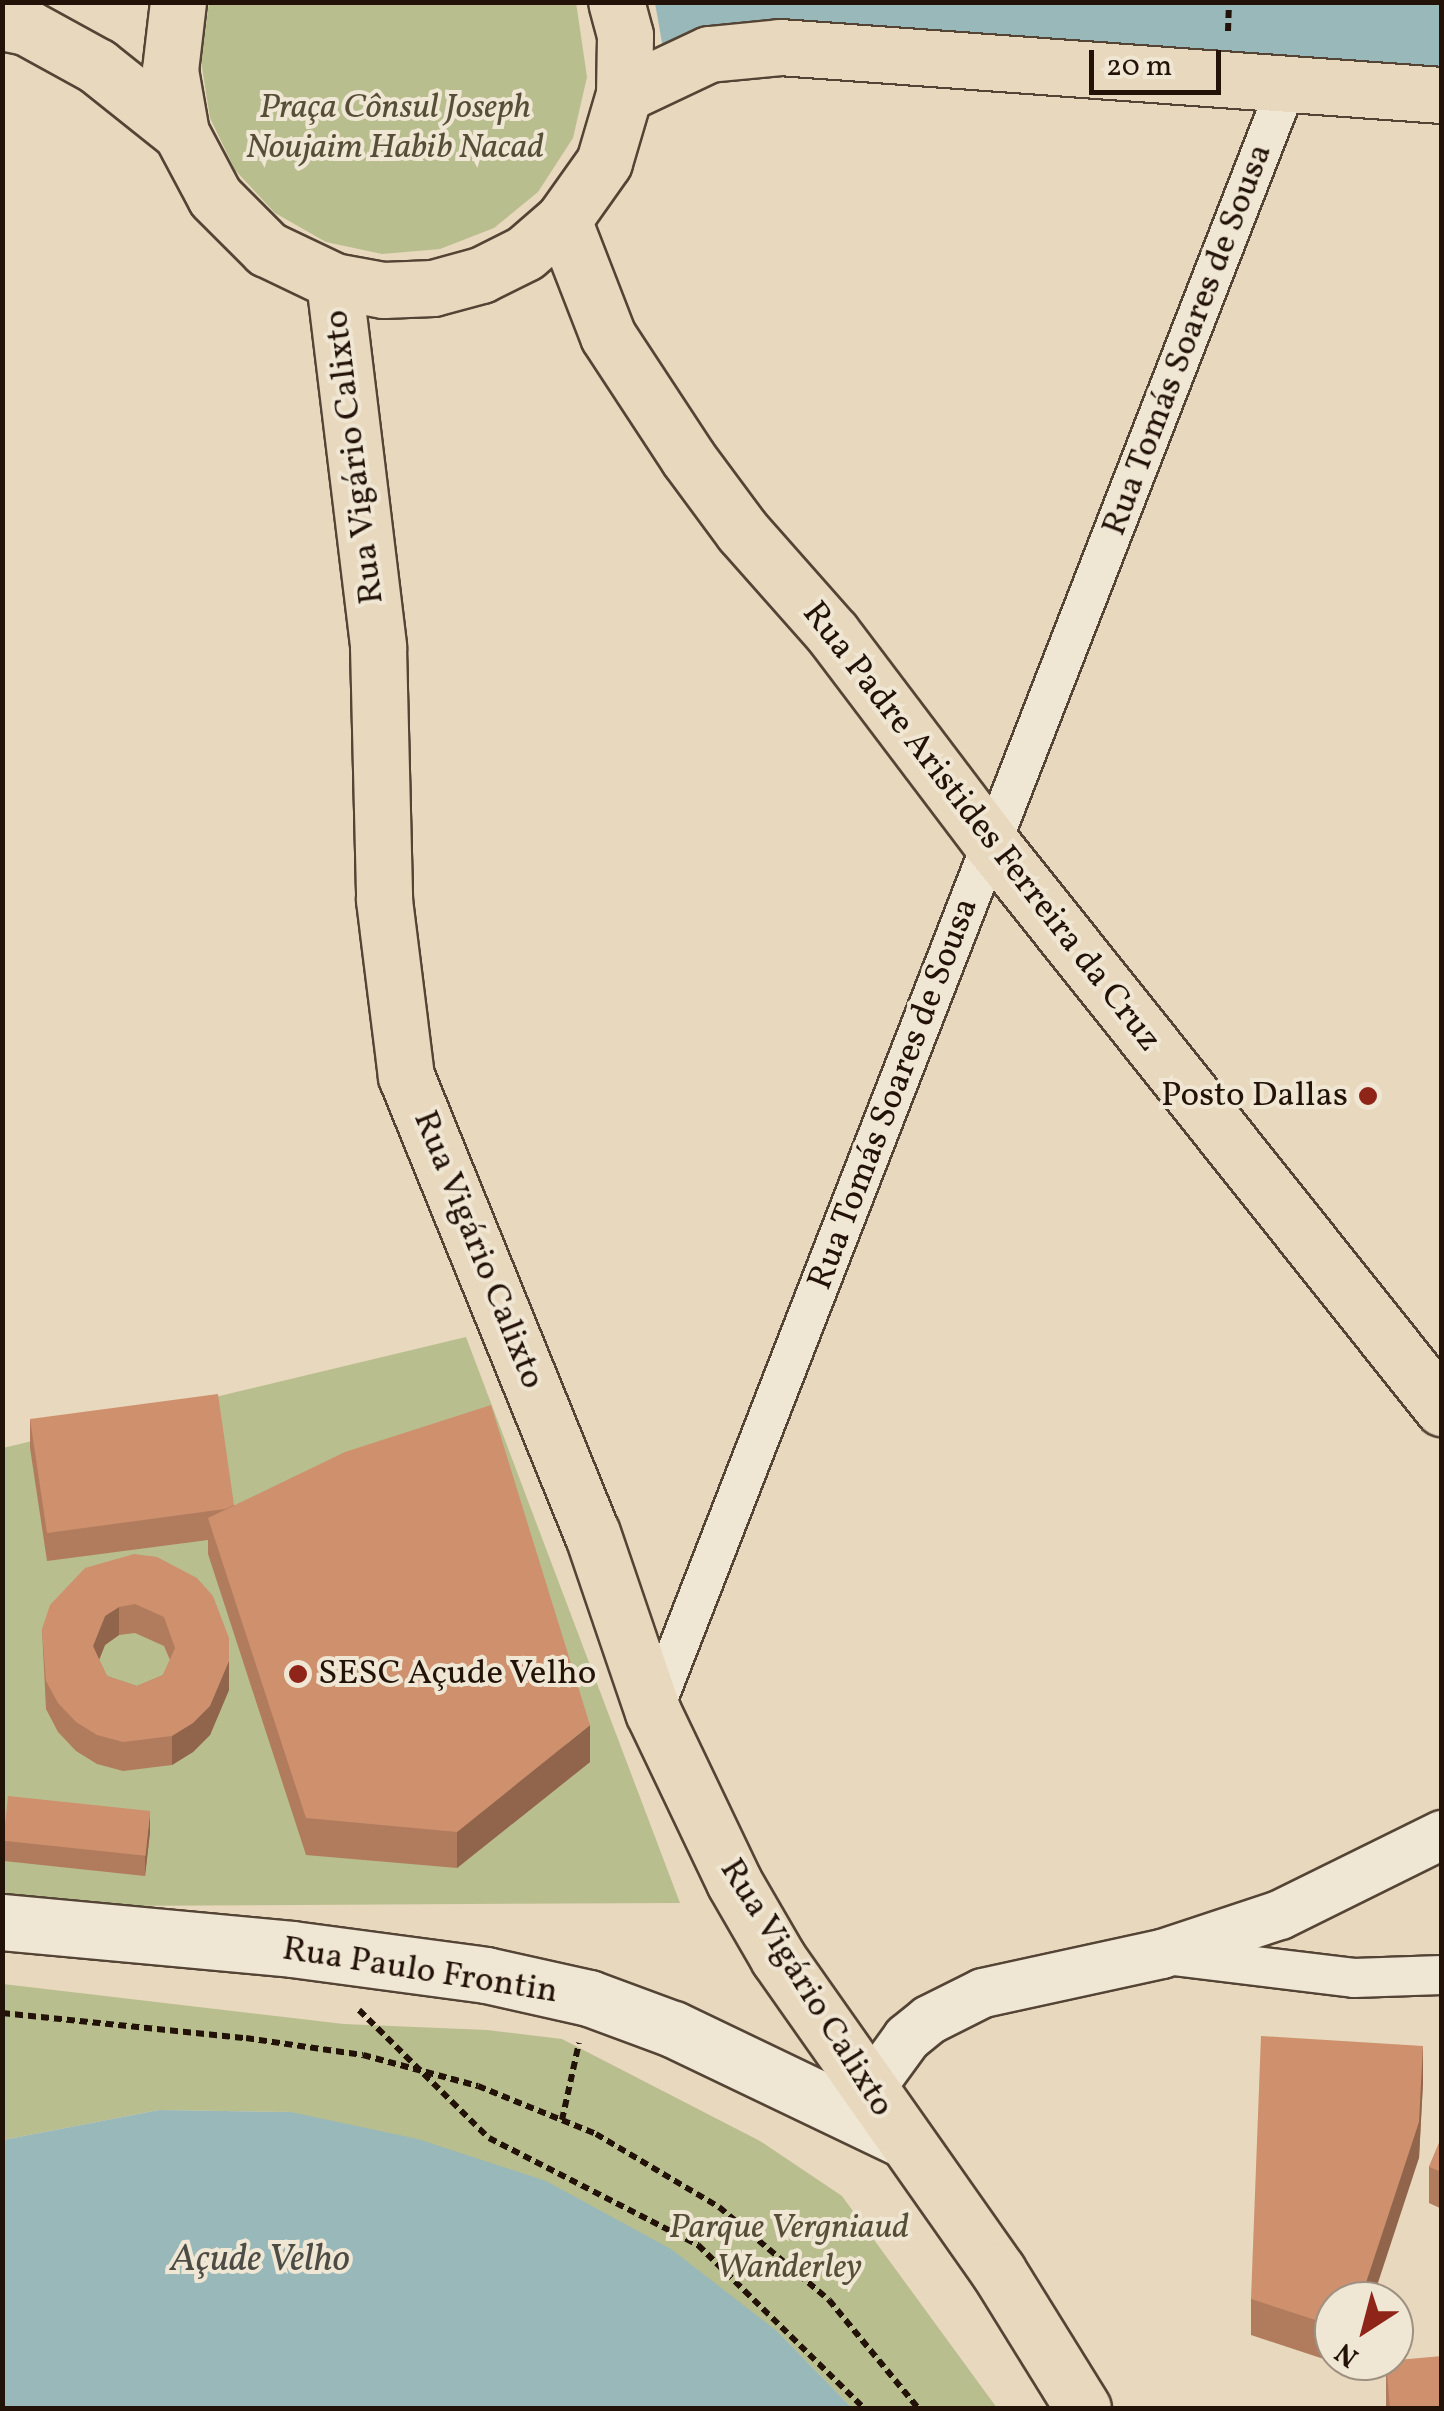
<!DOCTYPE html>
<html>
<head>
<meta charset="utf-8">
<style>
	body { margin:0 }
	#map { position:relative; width:1444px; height:2411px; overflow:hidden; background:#e8d8bd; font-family:Vollkorn,serif }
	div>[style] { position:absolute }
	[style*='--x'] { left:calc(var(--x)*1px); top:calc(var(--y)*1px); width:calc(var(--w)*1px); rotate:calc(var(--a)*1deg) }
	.green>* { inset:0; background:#b9be8f }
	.water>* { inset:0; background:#99b8b9 }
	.path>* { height:6px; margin-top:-3px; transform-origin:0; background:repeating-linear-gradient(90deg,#221208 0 8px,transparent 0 13px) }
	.roads { filter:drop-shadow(2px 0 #544435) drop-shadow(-2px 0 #544435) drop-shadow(0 2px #544435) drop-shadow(0 -2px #544435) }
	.minor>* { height:38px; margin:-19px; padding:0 19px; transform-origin:19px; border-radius:19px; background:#f0e6d4 }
	.tertiary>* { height:48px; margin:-24px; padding:0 24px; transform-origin:24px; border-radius:24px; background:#f0e6d4 }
	.secondary>* { height:55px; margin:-27.5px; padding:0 27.5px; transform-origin:27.5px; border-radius:27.5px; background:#f0e6d4 }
	.primary>* { height:55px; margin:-27.5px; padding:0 27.5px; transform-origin:27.5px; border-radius:27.5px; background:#e8d8bd }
	.wall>* { inset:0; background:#b17c5e }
	.shaded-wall>* { inset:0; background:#90654c }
	.building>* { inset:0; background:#ce906d; transform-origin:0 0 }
	.dots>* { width:28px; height:28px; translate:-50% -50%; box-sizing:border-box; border:5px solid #f0e6d4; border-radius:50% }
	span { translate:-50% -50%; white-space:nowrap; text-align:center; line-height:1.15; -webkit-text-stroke:8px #f0e6d4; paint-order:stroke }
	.park-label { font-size:35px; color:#574e37; font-style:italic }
	.street-label { font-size:35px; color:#221208 }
	.poi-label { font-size:35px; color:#221208 }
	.right { translate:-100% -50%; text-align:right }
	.left { translate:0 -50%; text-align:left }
	.water-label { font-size:38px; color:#4c4c46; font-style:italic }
	.frame { position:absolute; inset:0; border:5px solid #221208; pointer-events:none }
	.north { position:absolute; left:1314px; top:2281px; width:100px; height:100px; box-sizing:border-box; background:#f0e6d4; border:2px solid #9e9182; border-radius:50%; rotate:216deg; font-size:28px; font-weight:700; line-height:40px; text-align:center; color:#221208 }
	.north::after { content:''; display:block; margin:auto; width:35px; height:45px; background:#8f2418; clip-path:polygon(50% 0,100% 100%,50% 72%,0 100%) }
	.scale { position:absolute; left:1089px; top:50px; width:132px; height:45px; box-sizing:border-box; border:5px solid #221208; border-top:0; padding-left:12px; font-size:30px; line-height:35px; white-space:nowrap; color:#221208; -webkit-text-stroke:8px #f0e6d4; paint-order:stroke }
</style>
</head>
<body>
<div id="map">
	<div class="green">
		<div style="clip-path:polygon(576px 2px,587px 77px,573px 138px,538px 192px,494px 228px,440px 249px,382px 254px,326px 242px,275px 213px,235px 170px,210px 118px,201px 61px,209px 3px)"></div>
		<div style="clip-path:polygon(466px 1337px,680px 1903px,89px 1906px,3px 1899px,3px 1448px)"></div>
		<div style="clip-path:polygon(3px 1984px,344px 2024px,487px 2030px,562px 2039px,760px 2141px,842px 2196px,997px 2408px,852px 2408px,777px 2331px,291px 2112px,159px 2110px,3px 2140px)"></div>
	</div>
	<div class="water">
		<div style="clip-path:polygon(655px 3px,1441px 3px,1441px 69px,664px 54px)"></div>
		<div style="clip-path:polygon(159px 2110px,291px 2112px,418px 2139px,546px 2181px,671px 2249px,777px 2331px,852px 2408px,3px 2408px,3px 2140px)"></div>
	</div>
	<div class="path">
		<div style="--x:1228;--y:31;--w:29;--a:-88"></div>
		<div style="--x:359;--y:2010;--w:182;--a:44.6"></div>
		<div style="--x:489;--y:2138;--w:235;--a:27.1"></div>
		<div style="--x:698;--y:2245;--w:233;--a:44.5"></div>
		<div style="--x:2;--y:2013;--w:245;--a:5.9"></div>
		<div style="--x:246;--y:2038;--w:118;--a:8.3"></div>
		<div style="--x:363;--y:2055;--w:119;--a:15.1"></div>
		<div style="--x:478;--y:2086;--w:127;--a:22.1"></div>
		<div style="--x:596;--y:2134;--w:143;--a:30.7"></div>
		<div style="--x:719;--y:2207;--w:144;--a:40.2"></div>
		<div style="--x:829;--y:2300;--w:140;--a:50.5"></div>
		<div style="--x:562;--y:2120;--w:79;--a:-77.6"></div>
	</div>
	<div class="roads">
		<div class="minor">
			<div style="--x:653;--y:1712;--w:1746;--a:-68.71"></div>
			<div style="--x:1165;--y:1955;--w:190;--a:6.9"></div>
			<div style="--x:1354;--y:1978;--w:88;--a:-2"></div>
		</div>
		<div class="tertiary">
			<div style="--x:870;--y:2089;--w:63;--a:-54"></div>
			<div style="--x:907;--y:2038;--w:28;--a:-39"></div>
			<div style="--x:929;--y:2020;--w:60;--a:-26.6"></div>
			<div style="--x:983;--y:1993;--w:183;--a:-12.3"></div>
			<div style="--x:1162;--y:1954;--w:124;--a:-18.3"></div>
			<div style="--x:1280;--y:1915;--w:181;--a:-26.3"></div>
		</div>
		<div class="secondary">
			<div style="--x:2;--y:1922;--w:291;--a:5.3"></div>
			<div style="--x:292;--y:1949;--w:196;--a:7.6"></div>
			<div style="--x:486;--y:1975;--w:106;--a:12.6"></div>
			<div style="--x:589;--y:1998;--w:90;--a:20.3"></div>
			<div style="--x:673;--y:2029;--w:253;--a:25.6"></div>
		</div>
		<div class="primary">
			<div style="--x:178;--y:2;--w:68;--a:96.7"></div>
			<div style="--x:170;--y:70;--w:64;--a:80.1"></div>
			<div style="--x:181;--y:133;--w:72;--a:62"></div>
			<div style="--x:215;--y:197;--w:74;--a:45"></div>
			<div style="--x:267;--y:249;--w:74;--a:25.5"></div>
			<div style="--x:334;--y:281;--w:50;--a:10.4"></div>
			<div style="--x:383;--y:290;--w:50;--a:-2.3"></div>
			<div style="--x:433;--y:288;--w:50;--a:-15.2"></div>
			<div style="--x:481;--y:275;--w:49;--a:-26.6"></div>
			<div style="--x:525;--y:253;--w:50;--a:-41"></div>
			<div style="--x:563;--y:220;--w:71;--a:-54.7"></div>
			<div style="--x:604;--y:162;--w:71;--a:-73.6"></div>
			<div style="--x:624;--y:94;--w:59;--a:-89"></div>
			<div style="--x:625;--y:35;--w:34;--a:-105"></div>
			<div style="--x:2;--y:22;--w:25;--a:12"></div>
			<div style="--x:26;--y:27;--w:81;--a:28.8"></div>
			<div style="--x:97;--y:66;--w:107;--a:38.6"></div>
			<div style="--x:624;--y:94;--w:94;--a:-25.2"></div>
			<div style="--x:709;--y:54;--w:71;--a:-5.6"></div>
			<div style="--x:780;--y:47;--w:664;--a:4.15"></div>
			<div style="--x:563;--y:220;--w:124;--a:68.8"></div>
			<div style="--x:608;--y:336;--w:146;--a:56.7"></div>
			<div style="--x:688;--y:458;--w:91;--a:53.5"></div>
			<div style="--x:742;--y:531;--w:137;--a:48.5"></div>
			<div style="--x:833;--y:634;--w:263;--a:52.9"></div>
			<div style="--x:992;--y:844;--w:722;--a:51.41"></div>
			<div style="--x:334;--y:281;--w:369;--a:83.1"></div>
			<div style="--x:378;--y:647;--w:253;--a:88.6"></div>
			<div style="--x:384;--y:900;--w:177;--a:82.9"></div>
			<div style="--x:406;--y:1076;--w:493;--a:67.9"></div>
			<div style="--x:592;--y:1533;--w:189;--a:71.2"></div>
			<div style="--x:653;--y:1712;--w:188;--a:64.5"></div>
			<div style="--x:734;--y:1882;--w:88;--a:59.9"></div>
			<div style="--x:778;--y:1958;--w:383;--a:54.9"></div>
			<div style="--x:998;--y:2271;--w:161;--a:58.2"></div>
		</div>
	</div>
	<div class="wall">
		<div style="clip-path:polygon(30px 1419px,234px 1505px,590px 1762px,457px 1868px,306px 1855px,208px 1554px,208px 1540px,47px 1561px,30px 1448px)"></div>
		<div style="clip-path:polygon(evenodd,134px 1554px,229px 1690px,210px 1735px,193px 1752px,172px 1765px,123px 1771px,97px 1764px,76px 1751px,58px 1732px,46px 1709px,42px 1629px,134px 1554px,135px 1633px,164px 1646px,170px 1660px,163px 1675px,137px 1686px,107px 1676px,99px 1660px,105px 1645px,119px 1635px,135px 1633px)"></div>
		<div style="clip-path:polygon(150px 1832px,145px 1876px,4px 1861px,4px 1841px)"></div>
		<div style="clip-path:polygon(1423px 2082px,1419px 2158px,1334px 2301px,1334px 2361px,1353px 2361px,1351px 2368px,1251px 2335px,1251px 2299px)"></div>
		<div style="clip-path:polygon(1442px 2136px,1442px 2209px,1429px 2203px,1429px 2167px)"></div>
		<div style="clip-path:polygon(1386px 2361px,1442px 2408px,1386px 2408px)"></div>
	</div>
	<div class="shaded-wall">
		<div style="clip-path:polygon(119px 1607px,119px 1635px,105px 1645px,93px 1675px,93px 1646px,105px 1616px)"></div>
		<div style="clip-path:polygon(229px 1661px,229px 1690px,210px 1735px,193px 1752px,172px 1765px,172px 1736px)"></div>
		<div style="clip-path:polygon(590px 1725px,590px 1762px,457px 1868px,457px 1832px)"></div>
		<div style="clip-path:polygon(150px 1812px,150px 1832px,145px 1876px,145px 1857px)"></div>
		<div style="clip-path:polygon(1423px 2046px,1423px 2082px,1419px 2158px,1372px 2301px,1360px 2301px)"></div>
	</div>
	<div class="building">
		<div style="clip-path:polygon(218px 1394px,234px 1505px,225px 1509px,47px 1533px,30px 1419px)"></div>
		<div style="clip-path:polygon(491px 1405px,590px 1725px,457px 1832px,306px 1818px,208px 1518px,345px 1452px)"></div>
		<div style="clip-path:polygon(evenodd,134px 1554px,157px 1557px,197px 1578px,213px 1596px,229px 1638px,229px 1661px,210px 1706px,193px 1723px,172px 1736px,123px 1742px,97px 1735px,76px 1722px,58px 1703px,46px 1681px,42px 1629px,50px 1605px,85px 1568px,134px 1554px,135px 1604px,164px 1617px,175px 1648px,163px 1675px,137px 1686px,107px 1676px,93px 1646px,105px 1616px,119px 1607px,135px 1604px)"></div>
		<div style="left:8px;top:1796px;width:143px;height:45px;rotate:6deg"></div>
		<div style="clip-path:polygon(1261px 2036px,1423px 2046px,1419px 2122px,1360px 2301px,1334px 2301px,1334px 2326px,1251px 2299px)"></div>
		<div style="clip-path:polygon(1442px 2136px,1442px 2172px,1429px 2167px)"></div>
		<div style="clip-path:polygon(1442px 2356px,1442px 2408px,1390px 2408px,1386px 2361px)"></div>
	</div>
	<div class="dots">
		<div style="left:1368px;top:1096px;background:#8f2418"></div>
		<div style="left:298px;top:1674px;background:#8f2418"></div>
	</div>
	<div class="park-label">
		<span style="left:395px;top:128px">Praça Cônsul Joseph<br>Noujaim Habib Nacad</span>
		<span style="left:789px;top:2248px">Parque Vergniaud<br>Wanderley</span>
	</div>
	<div class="street-label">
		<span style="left:1188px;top:340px;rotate:-69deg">Rua Tomás Soares de Sousa</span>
		<span style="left:355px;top:457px;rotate:-97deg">Rua Vigário Calixto</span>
		<span style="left:981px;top:827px;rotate:52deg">Rua Padre Aristides Ferreira da Cruz</span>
		<span style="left:894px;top:1094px;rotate:-69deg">Rua Tomás Soares de Sousa</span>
		<span style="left:478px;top:1250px;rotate:68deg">Rua Vigário Calixto</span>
		<span style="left:420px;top:1971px;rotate:9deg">Rua Paulo Frontin</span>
		<span style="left:806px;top:1988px;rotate:58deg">Rua Vigário Calixto</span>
	</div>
	<div class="poi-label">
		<span class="right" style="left:1348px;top:1096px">Posto Dallas</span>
		<span class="left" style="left:318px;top:1674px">SESC Açude Velho</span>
	</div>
	<div class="water-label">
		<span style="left:260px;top:2261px">Açude Velho</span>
	</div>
	<div class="frame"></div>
	<div class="north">N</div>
	<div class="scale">20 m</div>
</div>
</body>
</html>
